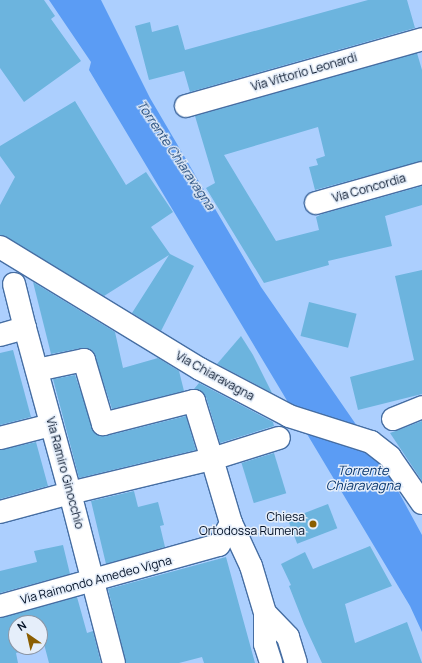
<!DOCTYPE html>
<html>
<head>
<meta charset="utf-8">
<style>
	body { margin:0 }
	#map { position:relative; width:422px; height:663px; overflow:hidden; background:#accffe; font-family:Manrope,sans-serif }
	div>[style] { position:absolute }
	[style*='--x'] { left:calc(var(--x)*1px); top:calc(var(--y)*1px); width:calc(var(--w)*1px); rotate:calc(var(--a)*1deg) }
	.water>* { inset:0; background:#5b9cf4 }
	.building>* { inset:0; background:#6cb4de; transform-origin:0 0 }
	.roads { filter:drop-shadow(1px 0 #466ea3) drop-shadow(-1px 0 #466ea3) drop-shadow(0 1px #466ea3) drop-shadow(0 -1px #466ea3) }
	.street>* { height:22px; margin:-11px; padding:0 11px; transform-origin:11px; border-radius:11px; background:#fff }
	.secondary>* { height:22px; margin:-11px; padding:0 11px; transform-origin:11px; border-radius:11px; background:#fff }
	.dots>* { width:11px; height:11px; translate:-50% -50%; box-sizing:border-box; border:2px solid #e5eefa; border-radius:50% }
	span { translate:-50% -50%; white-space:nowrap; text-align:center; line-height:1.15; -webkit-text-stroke:3px #e5eefa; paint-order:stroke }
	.street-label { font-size:12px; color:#041227 }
	.poi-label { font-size:12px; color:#041227 }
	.right { translate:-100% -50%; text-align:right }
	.water-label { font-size:13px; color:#0b386f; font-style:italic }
	.north { position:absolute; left:8px; top:615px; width:40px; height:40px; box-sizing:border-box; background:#e5eefa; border:1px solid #8b96a6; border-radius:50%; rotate:326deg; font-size:11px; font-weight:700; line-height:16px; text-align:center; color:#041227 }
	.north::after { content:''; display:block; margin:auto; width:14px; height:18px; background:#8b5e01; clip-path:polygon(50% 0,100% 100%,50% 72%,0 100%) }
</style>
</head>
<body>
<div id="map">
	<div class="water">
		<div style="clip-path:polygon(49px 0,101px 0,150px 98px,261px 287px,384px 465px,422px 535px,422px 632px,410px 606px,89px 70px,91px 62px)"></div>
	</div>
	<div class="building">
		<div style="clip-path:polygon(0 0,44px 0,55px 16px,51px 19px,81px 61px,24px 102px,0 68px)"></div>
		<div style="clip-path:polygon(368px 0,407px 0,415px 28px,190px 92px,184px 71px,149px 80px,135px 26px,150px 22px,152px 32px,178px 25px,185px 50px)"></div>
		<div style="clip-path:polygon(417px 53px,422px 70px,422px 161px,315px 190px,309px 167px,318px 165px,316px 159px,325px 156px,318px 127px,224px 155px,276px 241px,319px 230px,316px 217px,322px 214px,422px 186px,422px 205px,385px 216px,392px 246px,328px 261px,329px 265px,264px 283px,206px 188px,215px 183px,195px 116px)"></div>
		<div style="clip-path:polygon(75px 101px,126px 185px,146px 172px,173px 212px,151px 227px,170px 254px,194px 266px,161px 331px,132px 313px,169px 255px,104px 296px,0 235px,0 205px,15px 177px,0 156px,0 146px)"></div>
		<div style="clip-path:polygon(422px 270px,422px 394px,358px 410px,350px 377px,414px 360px,395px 276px)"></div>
		<div style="clip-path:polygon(33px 282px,115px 332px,123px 368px,158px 358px,179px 371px,184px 391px,112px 409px,93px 351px,82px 348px,51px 354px)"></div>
		<div style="left:309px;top:302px;width:49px;height:35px;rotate:14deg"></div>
		<div style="clip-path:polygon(241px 336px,253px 355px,272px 393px,217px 364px)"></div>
		<div style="clip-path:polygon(13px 350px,31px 417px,0 425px,0 353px)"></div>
		<div style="clip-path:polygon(75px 375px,95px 433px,106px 436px,186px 416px,196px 450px,79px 478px,53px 379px)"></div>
		<div style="clip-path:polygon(199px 383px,273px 422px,274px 426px,220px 443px,206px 397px,202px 392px,194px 389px)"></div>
		<div style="clip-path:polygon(422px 421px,422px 481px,390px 433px)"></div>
		<div style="clip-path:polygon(36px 442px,48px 486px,0 499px,0 450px)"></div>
		<div style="left:274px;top:453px;width:42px;height:34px;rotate:73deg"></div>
		<div style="clip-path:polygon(134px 491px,138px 507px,158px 502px,164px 525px,160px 526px,165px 547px,106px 564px,91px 501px)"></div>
		<div style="left:328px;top:504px;width:26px;height:43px;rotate:69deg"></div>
		<div style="clip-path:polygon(63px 545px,70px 574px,0 593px,0 571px,37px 562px,34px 551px)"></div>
		<div style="clip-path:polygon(370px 546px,392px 586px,345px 604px,355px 643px,407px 622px,422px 663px,322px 663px,304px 624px,289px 586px,291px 585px,281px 564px,305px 552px,313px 569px)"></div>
		<div style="clip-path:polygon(226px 557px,255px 663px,204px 663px,202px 657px,179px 663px,126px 663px,108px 589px)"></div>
		<div style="clip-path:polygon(77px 597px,87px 633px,93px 631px,101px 663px,49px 663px,44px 644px,40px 645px,40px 623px,16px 623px,16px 647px,35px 647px,16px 653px,18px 663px,0 663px,0 618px)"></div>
	</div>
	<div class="roads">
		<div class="street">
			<div style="--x:186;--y:106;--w:245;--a:-15.8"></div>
			<div style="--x:316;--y:203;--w:110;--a:-15.8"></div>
			<div style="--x:14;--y:284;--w:45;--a:76"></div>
			<div style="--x:37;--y:370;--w:48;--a:-12"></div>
			<div style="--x:84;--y:360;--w:67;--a:73.5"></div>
			<div style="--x:103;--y:424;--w:94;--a:-14.2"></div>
			<div style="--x:194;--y:401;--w:61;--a:72.8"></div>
			<div style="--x:212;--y:459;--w:70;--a:-17.4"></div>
			<div style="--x:393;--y:419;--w:31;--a:-22"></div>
			<div style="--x:0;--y:438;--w:53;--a:-14.3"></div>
			<div style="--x:0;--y:512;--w:73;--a:-15.2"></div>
			<div style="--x:70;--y:493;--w:176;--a:75.5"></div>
			<div style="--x:0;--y:606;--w:227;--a:-15.6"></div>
			<div style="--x:219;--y:545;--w:25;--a:-61"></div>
			<div style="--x:265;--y:613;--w:31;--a:90"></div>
			<div style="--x:265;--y:644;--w:20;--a:72"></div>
		</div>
		<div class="secondary">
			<div style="--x:0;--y:247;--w:234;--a:31.4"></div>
			<div style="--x:200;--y:369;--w:101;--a:27.8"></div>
			<div style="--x:289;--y:416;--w:86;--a:17.6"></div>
			<div style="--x:371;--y:442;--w:24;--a:38"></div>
			<div style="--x:390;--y:457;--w:56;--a:55.2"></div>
			<div style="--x:0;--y:335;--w:26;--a:-16"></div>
			<div style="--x:25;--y:328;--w:171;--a:74.7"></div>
			<div style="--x:70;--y:493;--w:146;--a:-13.5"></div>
			<div style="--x:212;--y:459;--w:67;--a:73.5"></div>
			<div style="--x:231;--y:523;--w:47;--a:65.1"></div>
			<div style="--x:251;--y:566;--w:49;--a:73.4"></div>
			<div style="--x:265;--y:613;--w:33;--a:46"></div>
			<div style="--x:288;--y:637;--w:27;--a:73"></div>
		</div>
	</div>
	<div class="dots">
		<div style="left:313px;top:524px;background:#8b5e01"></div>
	</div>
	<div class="street-label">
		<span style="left:304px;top:72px;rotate:-16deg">Via Vittorio Leonardi</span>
		<span style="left:369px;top:188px;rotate:-16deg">Via Concordia</span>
		<span style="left:215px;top:376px;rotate:29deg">Via Chiaravagna</span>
		<span style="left:65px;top:473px;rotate:75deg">Via Ramiro Ginocchio</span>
		<span style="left:96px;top:580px;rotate:-15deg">Via Raimondo Amedeo Vigna</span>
	</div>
	<div class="poi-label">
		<span class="right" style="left:305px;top:524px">Chiesa<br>Ortodossa Rumena</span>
	</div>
	<div class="water-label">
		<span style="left:176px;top:155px;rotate:56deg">Torrente Chiaravagna</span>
		<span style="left:363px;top:478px">Torrente<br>Chiaravagna</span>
	</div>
	<div class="north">N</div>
</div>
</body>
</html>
